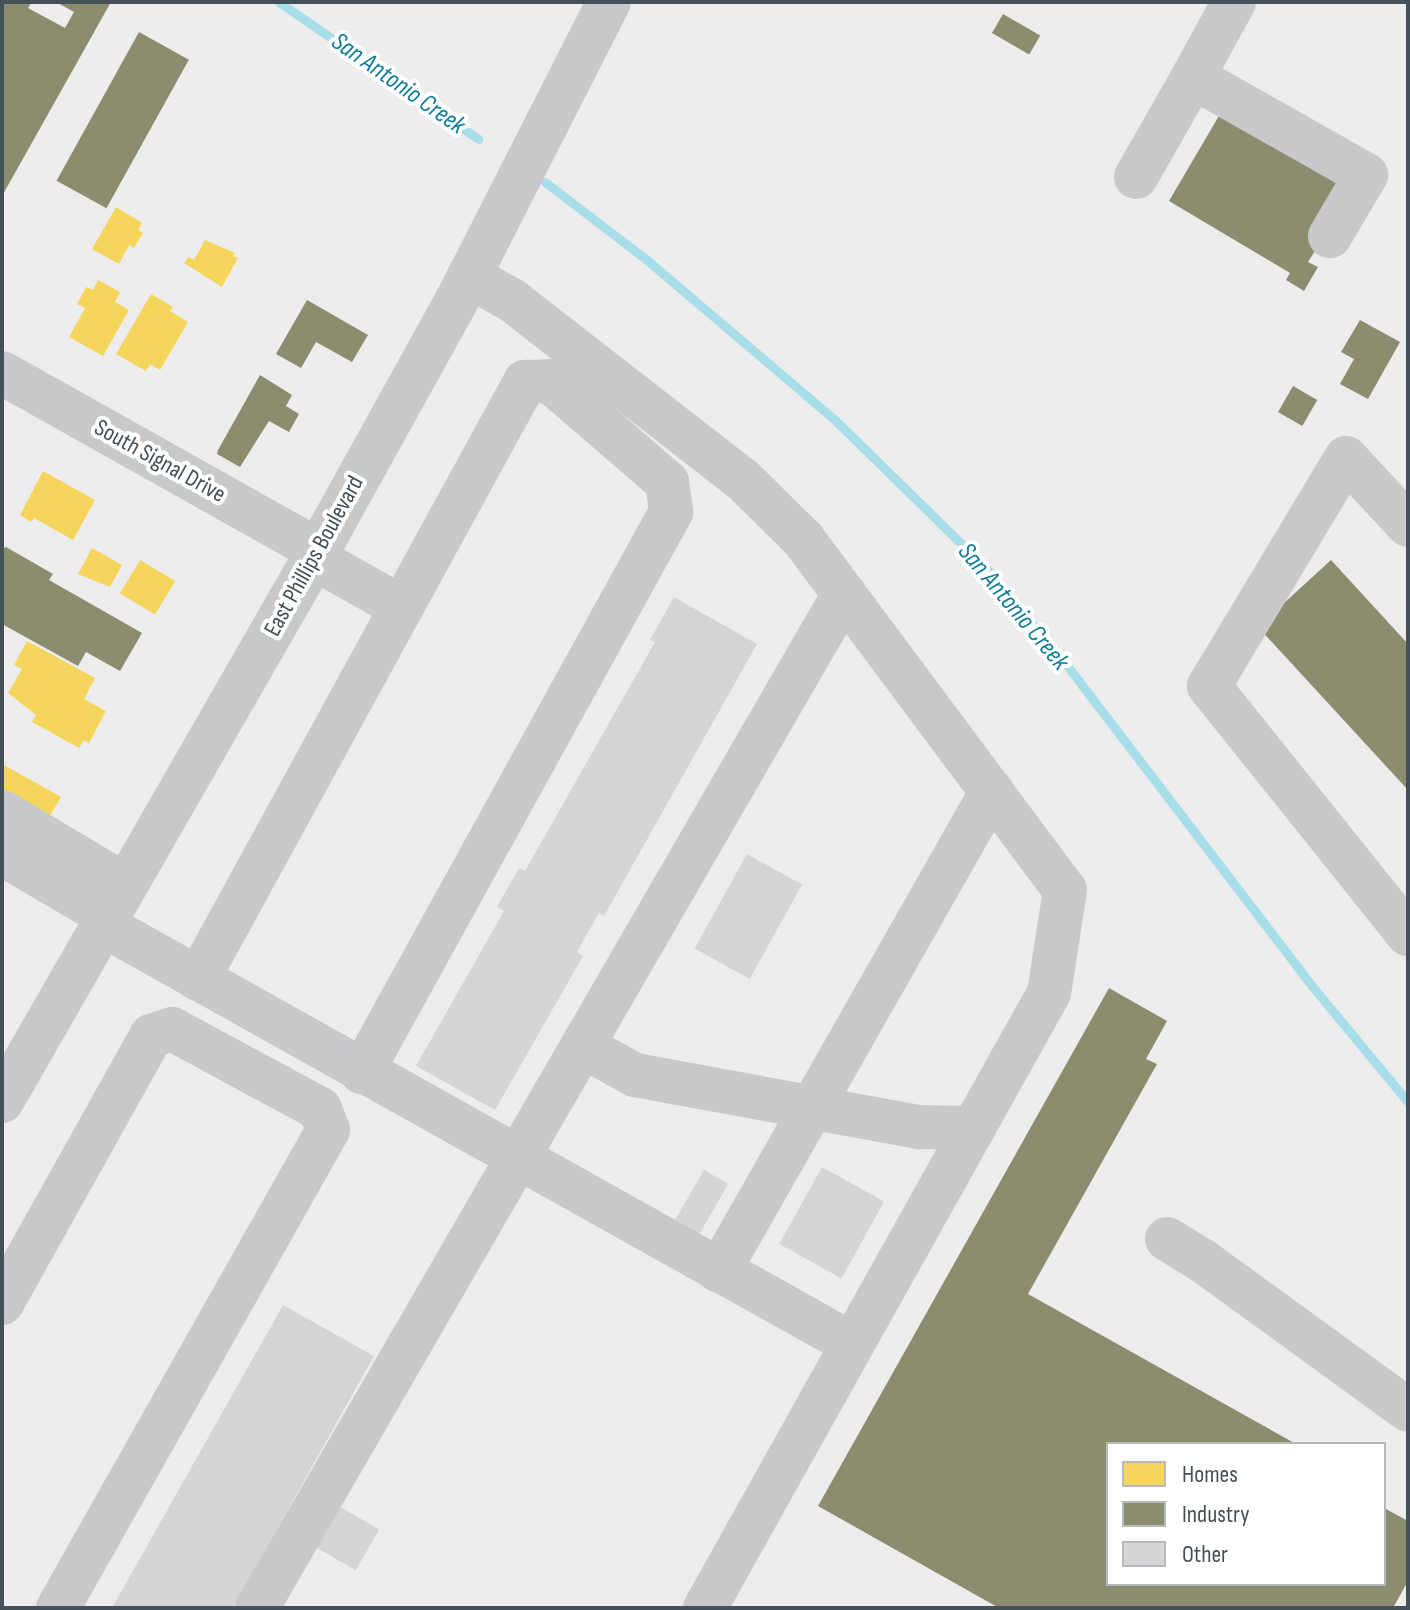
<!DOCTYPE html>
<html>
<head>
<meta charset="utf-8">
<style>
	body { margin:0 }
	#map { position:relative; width:1410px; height:1610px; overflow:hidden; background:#eeeded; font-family:"Sofia Sans Condensed",sans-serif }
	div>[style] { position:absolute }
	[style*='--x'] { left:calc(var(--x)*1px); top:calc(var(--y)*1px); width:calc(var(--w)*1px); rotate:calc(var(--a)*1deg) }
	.homes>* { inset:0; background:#f6d55c; transform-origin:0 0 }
	.industry>* { inset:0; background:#8c8c6e; transform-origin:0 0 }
	.stream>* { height:9px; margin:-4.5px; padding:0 4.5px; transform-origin:4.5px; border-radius:4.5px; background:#a7deea }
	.building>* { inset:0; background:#d5d5d7; transform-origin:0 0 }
	.minor>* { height:44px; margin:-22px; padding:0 22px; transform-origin:22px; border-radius:22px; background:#c7c9cb }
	span { translate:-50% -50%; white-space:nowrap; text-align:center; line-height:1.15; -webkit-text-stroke:8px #fff; paint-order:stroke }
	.street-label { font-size:24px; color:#455058 }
	.water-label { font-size:26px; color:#117f99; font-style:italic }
	.frame { position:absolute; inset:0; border:4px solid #455058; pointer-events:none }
	.legend { position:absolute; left:1106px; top:1442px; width:280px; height:144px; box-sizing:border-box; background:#fff; border:2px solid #b5b9bc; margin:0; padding:10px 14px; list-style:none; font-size:24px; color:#455058 }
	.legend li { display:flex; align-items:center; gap:16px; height:40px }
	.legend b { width:40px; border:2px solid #b5b9bc }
</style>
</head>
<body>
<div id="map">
	<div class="homes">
		<div style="clip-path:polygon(116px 207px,142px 223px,138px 230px,143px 233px,134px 248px,129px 245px,119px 264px,92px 249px)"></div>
		<div style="clip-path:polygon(205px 240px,235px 253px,233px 256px,238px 258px,222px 287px,184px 263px,188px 257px,194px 260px)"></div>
		<div style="clip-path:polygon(98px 280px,120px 292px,115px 302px,129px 310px,103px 356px,69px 337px,85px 308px,77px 304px,86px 287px,93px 290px)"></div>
		<div style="clip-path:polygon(151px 294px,173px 307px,170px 311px,188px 322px,160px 370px,150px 364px,146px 371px,116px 354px)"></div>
		<div style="clip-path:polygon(43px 471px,95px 500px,73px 540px,34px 518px,31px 522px,20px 515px)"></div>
		<div style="clip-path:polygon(92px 548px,122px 565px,110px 587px,78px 574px)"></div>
		<div style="left:140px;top:560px;width:41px;height:39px;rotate:31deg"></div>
		<div style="clip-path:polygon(27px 641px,95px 678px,84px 699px,106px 711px,89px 743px,84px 740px,79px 748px,32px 722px,36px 715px,8px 693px,22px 669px,14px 665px)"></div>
		<div style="clip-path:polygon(2px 764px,61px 797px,45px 824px,2px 800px)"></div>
	</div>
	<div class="industry">
		<div style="clip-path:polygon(2px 2px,32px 2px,28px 8px,65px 28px,74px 12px,56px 2px,111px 2px,2px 196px)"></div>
		<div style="left:1003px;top:14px;width:43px;height:22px;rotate:30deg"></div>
		<div style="left:139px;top:32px;width:57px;height:170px;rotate:29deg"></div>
		<div style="clip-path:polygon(1223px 109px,1344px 181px,1323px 238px,1308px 262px,1318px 267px,1304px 291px,1286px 280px,1290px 273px,1169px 201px)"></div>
		<div style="clip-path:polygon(307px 300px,368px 335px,352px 362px,316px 342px,301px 368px,276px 354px)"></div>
		<div style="clip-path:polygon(1360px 320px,1400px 342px,1368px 399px,1340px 384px,1354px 359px,1341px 352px)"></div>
		<div style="clip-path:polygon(260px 375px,292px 395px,286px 406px,299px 414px,289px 432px,269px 421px,240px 467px,217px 454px,218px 450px)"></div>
		<div style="left:1293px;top:386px;width:28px;height:30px;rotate:30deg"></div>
		<div style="clip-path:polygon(6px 547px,53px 574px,49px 580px,142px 633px,120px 671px,86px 652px,78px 666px,2px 624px,2px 549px)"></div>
		<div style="clip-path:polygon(1331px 560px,1408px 644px,1408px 790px,1258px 627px)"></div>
		<div style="clip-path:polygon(1109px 988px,1167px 1021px,1146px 1059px,1157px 1064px,1028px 1294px,1296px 1444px,1108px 1444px,1108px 1584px,1384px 1584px,1384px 1508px,1408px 1521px,1408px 1581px,1393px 1608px,999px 1608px,818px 1506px)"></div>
	</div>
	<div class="stream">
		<div style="--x:279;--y:2;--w:242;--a:34.5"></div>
		<div style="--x:545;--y:182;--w:128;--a:37.4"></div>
		<div style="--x:647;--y:260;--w:247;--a:40.4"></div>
		<div style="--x:835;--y:420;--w:213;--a:44.4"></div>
		<div style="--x:987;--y:569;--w:117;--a:50.2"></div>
		<div style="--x:1062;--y:659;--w:412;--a:52.6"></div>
		<div style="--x:1312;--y:986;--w:151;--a:50.4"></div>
	</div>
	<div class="building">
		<div style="clip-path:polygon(674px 597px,757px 644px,604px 916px,599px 913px,577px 952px,583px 956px,495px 1110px,416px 1066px,504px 911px,497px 907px,519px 868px,525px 871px,655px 642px,650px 640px)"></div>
		<div style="left:747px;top:854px;width:63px;height:108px;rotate:29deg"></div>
		<div style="left:822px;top:1167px;width:71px;height:88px;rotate:29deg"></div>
		<div style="left:704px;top:1170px;width:28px;height:59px;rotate:30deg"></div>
		<div style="clip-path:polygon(283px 1305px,374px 1356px,233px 1608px,112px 1608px)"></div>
		<div style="left:335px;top:1504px;width:51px;height:47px;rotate:30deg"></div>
	</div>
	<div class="minor">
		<div style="--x:1234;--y:2;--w:85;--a:118.7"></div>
		<div style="--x:1193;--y:77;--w:199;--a:29.5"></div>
		<div style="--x:1366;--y:175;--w:71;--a:120.5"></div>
		<div style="--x:1136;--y:177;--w:115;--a:-60.3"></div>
		<div style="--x:469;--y:276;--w:51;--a:29.6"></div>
		<div style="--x:513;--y:301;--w:290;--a:37.9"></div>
		<div style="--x:742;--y:479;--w:86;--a:44.5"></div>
		<div style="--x:803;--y:539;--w:438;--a:53.3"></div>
		<div style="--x:1065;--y:890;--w:104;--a:98.8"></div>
		<div style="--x:1049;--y:993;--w:705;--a:119.22"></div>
		<div style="--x:2;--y:373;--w:362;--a:29.3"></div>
		<div style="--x:1408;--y:525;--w:91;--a:-132.8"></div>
		<div style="--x:1346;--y:458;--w:266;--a:121"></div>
		<div style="--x:1209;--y:686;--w:318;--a:51.3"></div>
		<div style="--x:314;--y:558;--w:100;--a:29.4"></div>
		<div style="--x:2;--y:812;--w:143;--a:30.7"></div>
		<div style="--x:2;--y:854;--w:123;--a:30.3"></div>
		<div style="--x:103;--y:925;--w:858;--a:29.22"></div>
		<div style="--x:198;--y:979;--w:681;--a:-61.29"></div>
		<div style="--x:525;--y:382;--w:25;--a:-2"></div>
		<div style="--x:550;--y:381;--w:155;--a:40.8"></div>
		<div style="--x:667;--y:482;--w:30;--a:82"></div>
		<div style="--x:671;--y:512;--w:640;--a:118.89"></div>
		<div style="--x:584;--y:1047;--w:58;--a:28.8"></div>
		<div style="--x:635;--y:1075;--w:289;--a:10.4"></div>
		<div style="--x:919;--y:1127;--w:55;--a:1"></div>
		<div style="--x:2;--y:1101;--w:626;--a:-60.12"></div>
		<div style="--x:314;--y:558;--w:293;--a:-61"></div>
		<div style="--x:456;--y:302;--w:337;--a:-63"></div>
		<div style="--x:1167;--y:1239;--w:42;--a:31.4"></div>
		<div style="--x:1203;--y:1261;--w:253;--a:36"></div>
		<div style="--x:719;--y:1271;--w:552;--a:-60.37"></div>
		<div style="--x:2;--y:1303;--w:306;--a:-60.8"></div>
		<div style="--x:151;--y:1036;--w:22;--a:-18"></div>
		<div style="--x:172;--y:1029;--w:168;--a:28.4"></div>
		<div style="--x:320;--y:1109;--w:22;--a:69"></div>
		<div style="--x:328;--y:1130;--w:549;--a:119.46"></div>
		<div style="--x:257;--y:1608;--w:1172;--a:-59.93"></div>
	</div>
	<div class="street-label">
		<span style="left:160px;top:461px;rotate:29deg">South Signal Drive</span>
		<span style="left:314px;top:556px;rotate:-61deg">East Phillips Boulevard</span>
	</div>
	<div class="water-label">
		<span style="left:398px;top:84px;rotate:35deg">San Antonio Creek</span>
		<span style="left:1013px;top:607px;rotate:50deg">San Antonio Creek</span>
	</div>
	<div class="frame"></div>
	<ul class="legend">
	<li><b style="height:22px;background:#f6d55c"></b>Homes</li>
	<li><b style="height:22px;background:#8c8c6e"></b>Industry</li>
	<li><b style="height:22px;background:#d5d5d7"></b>Other</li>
	</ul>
</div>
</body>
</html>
